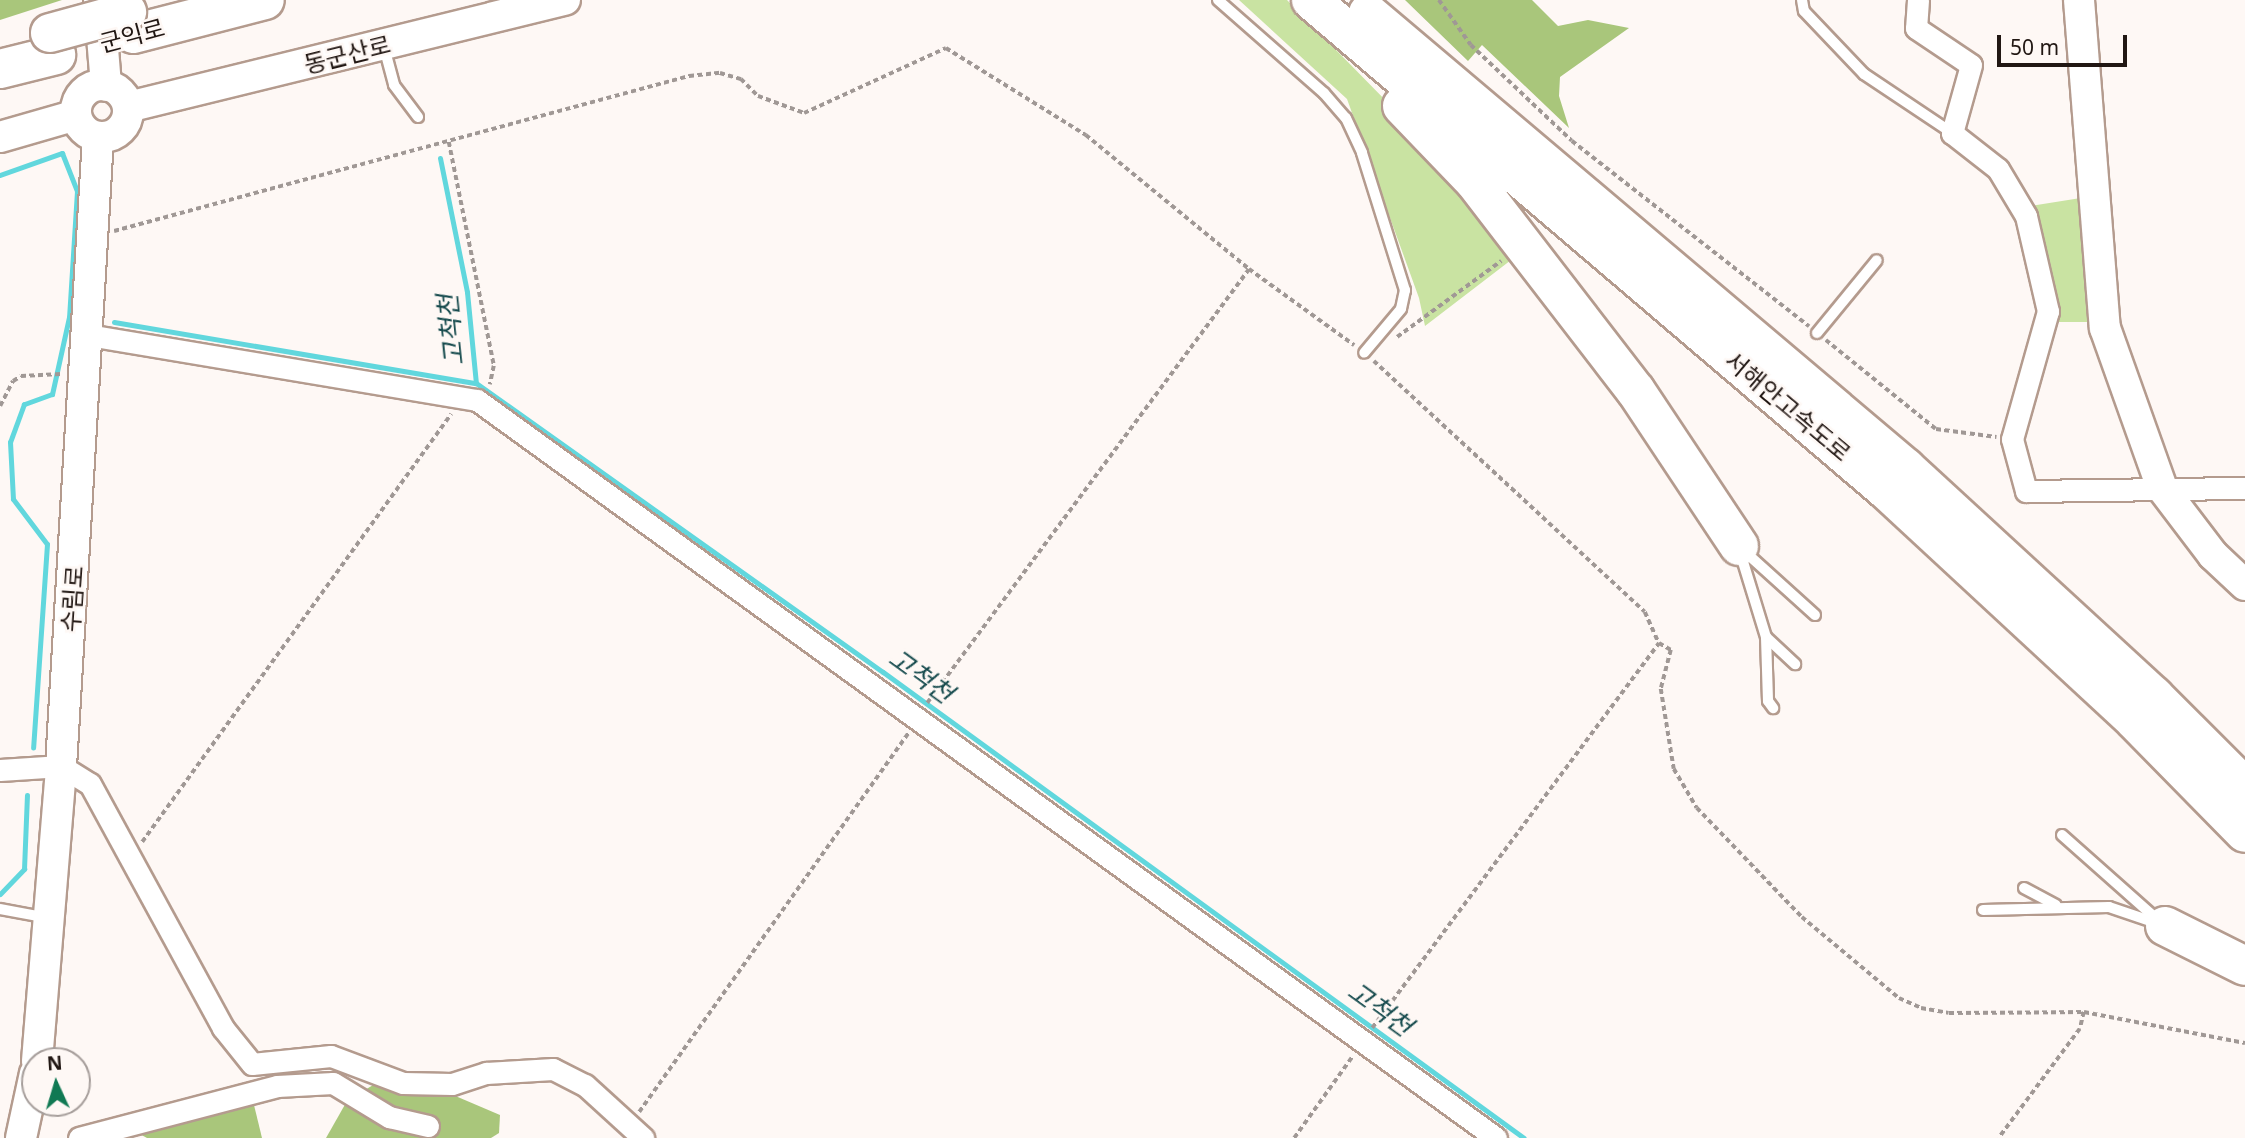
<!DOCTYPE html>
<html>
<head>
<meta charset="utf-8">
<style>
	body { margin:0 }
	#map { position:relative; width:2245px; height:1138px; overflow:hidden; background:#fef8f5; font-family:"Noto Sans","Noto Sans KR",sans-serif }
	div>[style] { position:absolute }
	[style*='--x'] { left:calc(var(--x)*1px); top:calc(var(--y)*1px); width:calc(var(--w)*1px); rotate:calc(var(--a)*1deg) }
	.green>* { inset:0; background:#c9e3a2 }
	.forest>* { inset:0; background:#a9c67b }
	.stream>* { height:5px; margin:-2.5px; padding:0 2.5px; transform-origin:2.5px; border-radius:2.5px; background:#61d7dd }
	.path>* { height:3.5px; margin-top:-1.75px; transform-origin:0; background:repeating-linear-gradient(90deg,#a09895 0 5px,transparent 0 8.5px) }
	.roads { filter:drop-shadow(2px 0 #b49b8e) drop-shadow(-2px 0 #b49b8e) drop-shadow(0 2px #b49b8e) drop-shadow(0 -2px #b49b8e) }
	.lane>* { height:10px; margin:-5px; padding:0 5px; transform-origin:5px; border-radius:5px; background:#fff }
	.street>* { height:21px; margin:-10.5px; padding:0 10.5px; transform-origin:10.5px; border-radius:10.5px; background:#fff }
	.secondary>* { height:30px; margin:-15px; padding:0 15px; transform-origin:15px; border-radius:15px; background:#fff }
	.secondary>.ring { margin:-15px; padding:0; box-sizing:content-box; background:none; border:30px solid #fff; border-radius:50% }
	.highway>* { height:38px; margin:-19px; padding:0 19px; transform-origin:19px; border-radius:19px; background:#fff }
	.bridges { filter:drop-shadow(2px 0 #b49b8e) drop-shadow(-2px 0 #b49b8e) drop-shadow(0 2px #b49b8e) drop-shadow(0 -2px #b49b8e) }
	.highway-bridge>* { height:38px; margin:-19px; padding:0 19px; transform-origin:19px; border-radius:19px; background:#fff }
	span { translate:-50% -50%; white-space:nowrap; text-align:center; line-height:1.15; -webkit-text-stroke:5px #fef8f5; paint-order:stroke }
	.street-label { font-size:24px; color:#211713 }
	.water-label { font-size:26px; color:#14494c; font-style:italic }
	.north { position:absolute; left:21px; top:1047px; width:70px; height:70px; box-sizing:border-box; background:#fef8f5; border:2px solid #a69e9b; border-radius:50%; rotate:356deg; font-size:19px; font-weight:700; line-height:28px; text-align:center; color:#211713 }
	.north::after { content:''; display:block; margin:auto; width:24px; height:32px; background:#107953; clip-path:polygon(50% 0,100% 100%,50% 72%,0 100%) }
	.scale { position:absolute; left:1997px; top:35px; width:130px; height:32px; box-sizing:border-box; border:4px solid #211713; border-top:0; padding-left:9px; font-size:21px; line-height:24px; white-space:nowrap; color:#211713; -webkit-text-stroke:5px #fef8f5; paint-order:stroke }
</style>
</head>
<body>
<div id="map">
	<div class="green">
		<div style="clip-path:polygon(1239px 0,1287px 0,1447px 163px,1515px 257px,1425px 326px,1419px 298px,1347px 99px)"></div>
		<div style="clip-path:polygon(2087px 197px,2094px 322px,2059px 322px,2031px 206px)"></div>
	</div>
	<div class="forest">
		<div style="clip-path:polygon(0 0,62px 0,0 20px)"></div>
		<div style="clip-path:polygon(1405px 0,1532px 0,1558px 26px,1588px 20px,1629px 28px,1560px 77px,1559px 96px,1569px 128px,1482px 45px,1468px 61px)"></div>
		<div style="clip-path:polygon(378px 1082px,439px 1089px,500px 1115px,499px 1133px,491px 1138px,326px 1138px,347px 1101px)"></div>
		<div style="clip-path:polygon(253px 1101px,262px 1138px,147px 1138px,136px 1132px)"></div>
	</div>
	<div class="stream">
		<div style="--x:440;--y:158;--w:137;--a:78.6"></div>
		<div style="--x:467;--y:292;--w:91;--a:84.4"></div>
		<div style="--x:476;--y:383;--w:499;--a:35.4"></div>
		<div style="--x:883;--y:672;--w:792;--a:36.02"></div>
		<div style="--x:0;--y:175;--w:66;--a:-19.5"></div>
		<div style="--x:62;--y:153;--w:41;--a:68.5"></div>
		<div style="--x:77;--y:191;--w:126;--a:93.6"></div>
		<div style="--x:69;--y:317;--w:79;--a:102.4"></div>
		<div style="--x:52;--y:394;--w:30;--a:160"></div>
		<div style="--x:24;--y:404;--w:40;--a:110.2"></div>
		<div style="--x:10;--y:442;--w:57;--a:87"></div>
		<div style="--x:13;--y:499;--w:56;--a:52.9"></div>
		<div style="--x:47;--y:544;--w:204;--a:93.9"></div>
		<div style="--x:114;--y:322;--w:367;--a:9.6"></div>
		<div style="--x:0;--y:894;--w:35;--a:-46"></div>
		<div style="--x:24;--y:869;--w:74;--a:-87.7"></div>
	</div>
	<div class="path">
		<div style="--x:1439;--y:0;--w:55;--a:54.6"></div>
		<div style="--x:1471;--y:45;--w:139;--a:43.5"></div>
		<div style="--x:1572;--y:141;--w:301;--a:38"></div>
		<div style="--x:449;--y:142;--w:228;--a:78.6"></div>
		<div style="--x:494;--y:366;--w:19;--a:102"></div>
		<div style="--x:114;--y:231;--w:596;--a:-15.09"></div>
		<div style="--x:689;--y:76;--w:31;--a:-6"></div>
		<div style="--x:720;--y:73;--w:22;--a:16"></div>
		<div style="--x:741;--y:79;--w:24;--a:45"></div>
		<div style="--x:758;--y:96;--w:49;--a:20.3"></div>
		<div style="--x:804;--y:113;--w:156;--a:-24.6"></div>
		<div style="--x:946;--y:48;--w:165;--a:31.9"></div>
		<div style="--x:1086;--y:135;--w:211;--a:39.4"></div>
		<div style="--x:1249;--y:269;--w:130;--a:35.9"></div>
		<div style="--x:1397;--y:337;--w:129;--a:-36.2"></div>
		<div style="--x:1826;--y:340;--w:141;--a:39"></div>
		<div style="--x:1936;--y:429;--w:61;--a:7.6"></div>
		<div style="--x:1374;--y:361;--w:369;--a:42.8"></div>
		<div style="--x:1645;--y:612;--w:34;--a:66"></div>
		<div style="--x:1659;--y:643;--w:14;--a:30"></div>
		<div style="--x:1671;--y:650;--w:40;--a:104.4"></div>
		<div style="--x:1661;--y:689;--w:81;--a:80.8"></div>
		<div style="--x:1674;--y:769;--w:45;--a:59.5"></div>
		<div style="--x:1697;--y:808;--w:151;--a:46.1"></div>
		<div style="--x:1802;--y:917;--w:126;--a:39.9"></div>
		<div style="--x:1899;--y:998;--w:24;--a:24"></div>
		<div style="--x:1921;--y:1008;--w:28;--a:10"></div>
		<div style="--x:1949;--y:1013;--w:135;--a:-0.4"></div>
		<div style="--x:2084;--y:1012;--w:17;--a:103"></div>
		<div style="--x:2080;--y:1029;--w:136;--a:126.6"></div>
		<div style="--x:0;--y:406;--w:28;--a:-63"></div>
		<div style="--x:13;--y:381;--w:9;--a:-32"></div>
		<div style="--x:21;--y:376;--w:40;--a:-2.9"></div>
		<div style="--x:927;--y:703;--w:540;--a:-53.43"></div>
		<div style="--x:142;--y:842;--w:528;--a:-54.17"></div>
		<div style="--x:2084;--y:1012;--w:164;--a:10.9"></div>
		<div style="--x:1372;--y:1028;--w:480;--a:-53.3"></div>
		<div style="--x:639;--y:1112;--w:465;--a:-54.6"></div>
		<div style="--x:1294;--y:1138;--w:100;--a:-54.4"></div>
	</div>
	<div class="roads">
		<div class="lane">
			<div style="--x:1218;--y:0;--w:141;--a:41.3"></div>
			<div style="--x:1324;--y:93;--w:33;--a:49"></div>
			<div style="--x:1346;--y:118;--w:38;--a:65"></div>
			<div style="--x:1362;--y:153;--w:144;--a:72.6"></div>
			<div style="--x:1405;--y:290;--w:19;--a:102"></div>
			<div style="--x:1401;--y:309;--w:57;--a:130.1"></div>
			<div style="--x:1802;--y:0;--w:11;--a:80"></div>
			<div style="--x:1804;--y:11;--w:87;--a:46.4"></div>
			<div style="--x:1864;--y:74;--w:106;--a:33.8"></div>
			<div style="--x:384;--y:47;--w:39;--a:75"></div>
			<div style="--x:394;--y:85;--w:40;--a:53"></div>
			<div style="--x:1817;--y:333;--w:94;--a:-50.6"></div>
			<div style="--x:1743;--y:550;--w:97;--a:42.1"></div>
			<div style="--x:1740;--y:552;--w:89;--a:73"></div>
			<div style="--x:1766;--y:637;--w:64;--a:88.2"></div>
			<div style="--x:1768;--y:701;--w:9;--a:54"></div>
			<div style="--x:1766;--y:637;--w:40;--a:43"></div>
			<div style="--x:2062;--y:835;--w:130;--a:41.6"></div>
			<div style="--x:2024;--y:888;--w:36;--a:28"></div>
			<div style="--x:0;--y:909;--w:49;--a:10.6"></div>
			<div style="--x:1983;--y:910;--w:126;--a:-1.4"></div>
			<div style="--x:2109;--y:907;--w:53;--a:18.8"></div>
		</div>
		<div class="street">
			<div style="--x:1918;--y:0;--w:28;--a:94"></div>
			<div style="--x:1916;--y:28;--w:66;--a:33.9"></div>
			<div style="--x:1971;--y:65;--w:71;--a:105.6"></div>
			<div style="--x:1952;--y:133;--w:58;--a:38"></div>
			<div style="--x:1998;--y:169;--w:55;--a:59.2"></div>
			<div style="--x:2026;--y:216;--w:98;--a:77"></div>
			<div style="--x:2048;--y:311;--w:133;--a:105.7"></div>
			<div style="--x:2012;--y:439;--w:54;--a:74.9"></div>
			<div style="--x:2026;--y:491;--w:219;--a:-0.8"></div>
			<div style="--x:88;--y:335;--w:394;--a:9.5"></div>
			<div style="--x:477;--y:400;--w:1258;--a:35.91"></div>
			<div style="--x:0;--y:770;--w:61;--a:-3.8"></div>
			<div style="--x:61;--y:766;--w:34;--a:32"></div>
			<div style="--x:90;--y:784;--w:278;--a:61.4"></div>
			<div style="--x:223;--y:1028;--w:46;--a:51.1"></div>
			<div style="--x:252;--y:1064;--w:79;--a:-5.8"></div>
			<div style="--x:331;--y:1056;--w:77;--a:20.6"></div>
			<div style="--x:403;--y:1083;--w:49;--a:1.2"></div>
			<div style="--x:452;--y:1084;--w:36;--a:-18"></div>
			<div style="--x:486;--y:1073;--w:67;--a:-3.4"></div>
			<div style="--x:553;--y:1069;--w:36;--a:27"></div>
			<div style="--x:585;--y:1085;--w:79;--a:42.4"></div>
			<div style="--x:79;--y:1138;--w:205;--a:-14.7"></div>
			<div style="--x:277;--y:1086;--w:56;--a:-3.1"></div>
			<div style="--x:333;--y:1083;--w:66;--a:31.3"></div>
			<div style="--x:389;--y:1117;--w:40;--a:13"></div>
		</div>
		<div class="secondary">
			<div style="--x:99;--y:0;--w:86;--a:85.3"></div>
			<div style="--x:2079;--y:0;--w:329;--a:85.5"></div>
			<div style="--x:2105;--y:328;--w:170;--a:70.4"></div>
			<div style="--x:2162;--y:488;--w:84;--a:52.7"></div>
			<div style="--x:2213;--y:555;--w:44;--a:43.2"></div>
			<div class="ring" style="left:76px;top:85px;width:22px;height:22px"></div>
			<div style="--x:128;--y:107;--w:450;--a:-13.8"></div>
			<div style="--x:0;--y:137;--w:79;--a:-16.1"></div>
			<div style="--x:37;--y:1061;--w:296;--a:-85.3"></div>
			<div style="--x:61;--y:766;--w:630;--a:-86.63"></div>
			<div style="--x:21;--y:1138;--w:66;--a:-77.8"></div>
		</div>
		<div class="highway">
			<div style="--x:1311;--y:0;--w:755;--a:40.44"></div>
			<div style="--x:1886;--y:490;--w:338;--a:42.8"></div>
			<div style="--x:2134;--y:720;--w:158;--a:45.5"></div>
			<div style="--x:1368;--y:13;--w:705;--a:40.22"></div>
			<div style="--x:1906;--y:468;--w:337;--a:42.6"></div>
			<div style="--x:2154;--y:696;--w:129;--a:45"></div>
			<div style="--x:133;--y:34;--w:136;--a:-14.4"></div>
			<div style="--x:0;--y:69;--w:58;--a:-14"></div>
			<div style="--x:1402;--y:106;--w:104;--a:46.2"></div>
			<div style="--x:1474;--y:181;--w:265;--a:52.4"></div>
			<div style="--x:1636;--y:391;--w:186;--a:56.4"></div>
			<div style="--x:2165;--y:926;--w:89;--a:26.6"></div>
		</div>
	</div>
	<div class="bridges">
		<div class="highway-bridge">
			<div style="--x:50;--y:33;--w:80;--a:-15.3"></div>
		</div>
	</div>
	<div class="street-label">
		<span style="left:132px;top:35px;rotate:-15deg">군익로</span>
		<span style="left:347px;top:54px;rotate:-14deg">동군산로</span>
		<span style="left:1788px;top:406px;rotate:40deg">서해안고속도로</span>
		<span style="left:72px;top:599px;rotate:-86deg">수림로</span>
	</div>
	<div class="water-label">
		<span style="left:451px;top:330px;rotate:-96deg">고척천</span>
		<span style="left:921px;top:676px;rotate:36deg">고척천</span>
		<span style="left:1380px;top:1009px;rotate:36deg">고척천</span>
	</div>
	<div class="north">N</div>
	<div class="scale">50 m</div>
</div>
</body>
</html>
